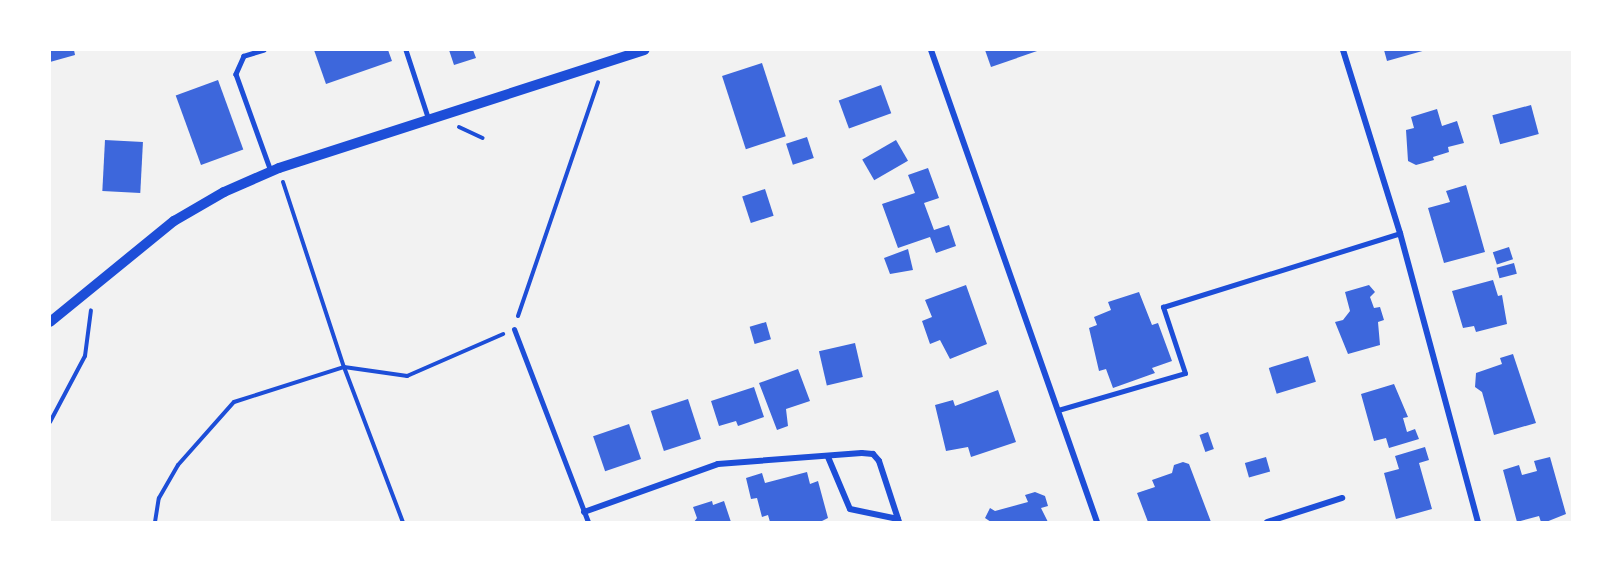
<!DOCTYPE html>
<html>
<head>
<meta charset="utf-8">
<style>
	body { margin:0 }
	#map { position:relative; width:1622px; height:572px; overflow:hidden; background:#f2f2f2; font-family:Raleway,sans-serif }
	div>[style] { position:absolute }
	[style*='--x'] { left:calc(var(--x)*1px); top:calc(var(--y)*1px); width:calc(var(--w)*1px); rotate:calc(var(--a)*1deg) }
	.building>* { inset:0; background:#3d67dc; transform-origin:0 0 }
	.path>* { height:4px; margin:-2px; padding:0 2px; transform-origin:2px; border-radius:2px; background:#1d4ed8 }
	.service>* { height:4.5px; margin:-2.25px; padding:0 2.25px; transform-origin:2.25px; border-radius:2.25px; background:#1d4ed8 }
	.pedestrian>* { height:5px; margin:-2.5px; padding:0 2.5px; transform-origin:2.5px; border-radius:2.5px; background:#1d4ed8 }
	.minor>* { height:6px; margin:-3px; padding:0 3px; transform-origin:3px; border-radius:3px; background:#1d4ed8 }
	.tertiary>* { height:10px; margin:-5px; padding:0 5px; transform-origin:5px; border-radius:5px; background:#1d4ed8 }
	span { translate:-50% -50%; white-space:nowrap; text-align:center; line-height:1.15; -webkit-text-stroke:6px #fff; paint-order:stroke }
	.frame { position:absolute; inset:0; border:51px solid #fff; pointer-events:none }
</style>
</head>
<body>
<div id="map">
	<div class="building">
		<div style="clip-path:polygon(50px 50px,74px 50px,75px 55px,50px 62px)"></div>
		<div style="clip-path:polygon(314px 50px,388px 50px,392px 61px,326px 84px)"></div>
		<div style="clip-path:polygon(449px 50px,473px 50px,476px 58px,454px 65px)"></div>
		<div style="clip-path:polygon(985px 50px,1040px 50px,991px 67px)"></div>
		<div style="clip-path:polygon(1384px 50px,1426px 50px,1387px 61px)"></div>
		<div style="left:762px;top:63px;width:77px;height:42px;rotate:72deg"></div>
		<div style="left:218px;top:80px;width:74px;height:45px;rotate:70deg"></div>
		<div style="left:881px;top:85px;width:30px;height:45px;rotate:70deg"></div>
		<div style="left:1531px;top:105px;width:30px;height:40px;rotate:75deg"></div>
		<div style="clip-path:polygon(1437px 109px,1442px 126px,1457px 121px,1464px 143px,1448px 147px,1449px 152px,1433px 157px,1434px 160px,1416px 165px,1408px 161px,1406px 130px,1414px 128px,1411px 117px)"></div>
		<div style="left:807px;top:137px;width:22px;height:22px;rotate:72deg"></div>
		<div style="left:105px;top:140px;width:38px;height:51px;rotate:3deg"></div>
		<div style="left:896px;top:140px;width:24px;height:39px;rotate:60deg"></div>
		<div style="clip-path:polygon(928px 168px,939px 198px,924px 203px,934px 230px,949px 225px,956px 246px,936px 253px,930px 237px,898px 248px,882px 204px,915px 193px,908px 175px)"></div>
		<div style="clip-path:polygon(1466px 185px,1485px 252px,1444px 263px,1428px 208px,1450px 202px,1446px 191px)"></div>
		<div style="left:765px;top:189px;width:28px;height:24px;rotate:72deg"></div>
		<div style="left:1509px;top:247px;width:13px;height:17px;rotate:72deg"></div>
		<div style="clip-path:polygon(908px 249px,913px 270px,890px 274px,884px 258px)"></div>
		<div style="left:1514px;top:263px;width:11px;height:18px;rotate:75deg"></div>
		<div style="clip-path:polygon(1493px 280px,1498px 296px,1502px 295px,1507px 324px,1476px 332px,1474px 326px,1463px 328px,1452px 291px)"></div>
		<div style="clip-path:polygon(966px 285px,987px 344px,950px 359px,940px 340px,930px 344px,922px 321px,932px 317px,925px 300px)"></div>
		<div style="clip-path:polygon(1369px 285px,1375px 292px,1370px 297px,1374px 308px,1380px 307px,1384px 320px,1378px 322px,1380px 345px,1348px 354px,1335px 322px,1343px 320px,1350px 311px,1345px 292px)"></div>
		<div style="clip-path:polygon(1139px 292px,1152px 325px,1158px 323px,1172px 361px,1152px 368px,1155px 373px,1113px 388px,1106px 369px,1099px 371px,1089px 328px,1097px 325px,1094px 317px,1111px 310px,1108px 302px)"></div>
		<div style="left:766px;top:322px;width:18px;height:17px;rotate:74deg"></div>
		<div style="left:855px;top:343px;width:35px;height:37px;rotate:77deg"></div>
		<div style="clip-path:polygon(1513px 354px,1536px 423px,1494px 435px,1482px 392px,1475px 387px,1476px 373px,1502px 364px,1500px 358px)"></div>
		<div style="left:1308px;top:356px;width:27px;height:41px;rotate:73deg"></div>
		<div style="clip-path:polygon(798px 369px,810px 401px,786px 409px,788px 426px,777px 430px,759px 383px)"></div>
		<div style="clip-path:polygon(1394px 384px,1408px 417px,1403px 418px,1407px 432px,1415px 429px,1419px 439px,1389px 448px,1386px 438px,1374px 441px,1361px 394px)"></div>
		<div style="clip-path:polygon(754px 387px,764px 417px,738px 426px,736px 421px,719px 426px,711px 401px)"></div>
		<div style="clip-path:polygon(998px 390px,1016px 442px,971px 457px,968px 447px,946px 451px,935px 405px,953px 400px,955px 406px)"></div>
		<div style="left:688px;top:399px;width:42px;height:39px;rotate:72deg"></div>
		<div style="left:629px;top:424px;width:37px;height:38px;rotate:71deg"></div>
		<div style="left:1208px;top:432px;width:18px;height:9px;rotate:71deg"></div>
		<div style="clip-path:polygon(1425px 447px,1429px 460px,1419px 463px,1432px 509px,1396px 519px,1384px 473px,1399px 469px,1395px 456px)"></div>
		<div style="left:1266px;top:457px;width:15px;height:22px;rotate:74deg"></div>
		<div style="clip-path:polygon(1550px 457px,1566px 514px,1546px 522px,1541px 522px,1539px 516px,1517px 522px,1503px 470px,1519px 465px,1522px 475px,1537px 471px,1534px 461px)"></div>
		<div style="clip-path:polygon(1183px 462px,1189px 464px,1211px 522px,1148px 522px,1137px 493px,1155px 487px,1152px 480px,1172px 473px,1174px 465px)"></div>
		<div style="clip-path:polygon(807px 472px,810px 484px,818px 481px,828px 518px,820px 522px,770px 522px,768px 515px,762px 517px,757px 498px,751px 499px,746px 478px,762px 473px,765px 483px)"></div>
		<div style="clip-path:polygon(1035px 492px,1045px 496px,1048px 506px,1041px 508px,1048px 522px,991px 522px,985px 518px,990px 508px,995px 511px,1028px 502px,1025px 495px)"></div>
		<div style="clip-path:polygon(712px 501px,713px 505px,724px 501px,731px 522px,694px 522px,697px 518px,693px 507px)"></div>
	</div>
	<div class="path">
		<div style="--x:459;--y:127;--w:26;--a:25"></div>
		<div style="--x:283;--y:182;--w:195;--a:71.8"></div>
		<div style="--x:344;--y:367;--w:166;--a:69.2"></div>
		<div style="--x:518;--y:316;--w:247;--a:-71.1"></div>
		<div style="--x:50;--y:422;--w:75;--a:-62.1"></div>
		<div style="--x:85;--y:356;--w:46;--a:-82.6"></div>
		<div style="--x:155;--y:522;--w:24;--a:-81"></div>
		<div style="--x:159;--y:498;--w:38;--a:-60"></div>
		<div style="--x:178;--y:465;--w:84;--a:-48.4"></div>
		<div style="--x:234;--y:402;--w:115;--a:-17.7"></div>
		<div style="--x:344;--y:367;--w:64;--a:8.1"></div>
		<div style="--x:407;--y:376;--w:105;--a:-23.6"></div>
	</div>
	<div class="service">
		<div style="--x:264;--y:50;--w:21;--a:163"></div>
		<div style="--x:244;--y:56;--w:20;--a:114"></div>
		<div style="--x:236;--y:74;--w:103;--a:70.2"></div>
		<div style="--x:406;--y:50;--w:71;--a:71.8"></div>
	</div>
	<div class="pedestrian">
		<div style="--x:514;--y:329;--w:207;--a:69"></div>
		<div style="--x:1058;--y:410;--w:132;--a:-16.2"></div>
		<div style="--x:1185;--y:373;--w:70;--a:-108.4"></div>
		<div style="--x:1163;--y:307;--w:248;--a:-17.3"></div>
	</div>
	<div class="minor">
		<div style="--x:931;--y:50;--w:500;--a:70.62"></div>
		<div style="--x:1343;--y:50;--w:192;--a:72.7"></div>
		<div style="--x:1400;--y:233;--w:299;--a:74.9"></div>
		<div style="--x:828;--y:457;--w:56;--a:67.1"></div>
		<div style="--x:850;--y:509;--w:49;--a:11.8"></div>
		<div style="--x:584;--y:512;--w:142;--a:-19.7"></div>
		<div style="--x:718;--y:464;--w:144;--a:-4.4"></div>
		<div style="--x:862;--y:453;--w:11;--a:5"></div>
		<div style="--x:873;--y:454;--w:9;--a:49"></div>
		<div style="--x:879;--y:461;--w:64;--a:71.8"></div>
		<div style="--x:1267;--y:522;--w:79;--a:-17.7"></div>
	</div>
	<div class="tertiary">
		<div style="--x:50;--y:322;--w:160;--a:-39.2"></div>
		<div style="--x:174;--y:221;--w:58;--a:-30.1"></div>
		<div style="--x:224;--y:192;--w:60;--a:-23.6"></div>
		<div style="--x:279;--y:168;--w:384;--a:-17.9"></div>
	</div>
	<div class="frame"></div>
</div>
</body>
</html>
